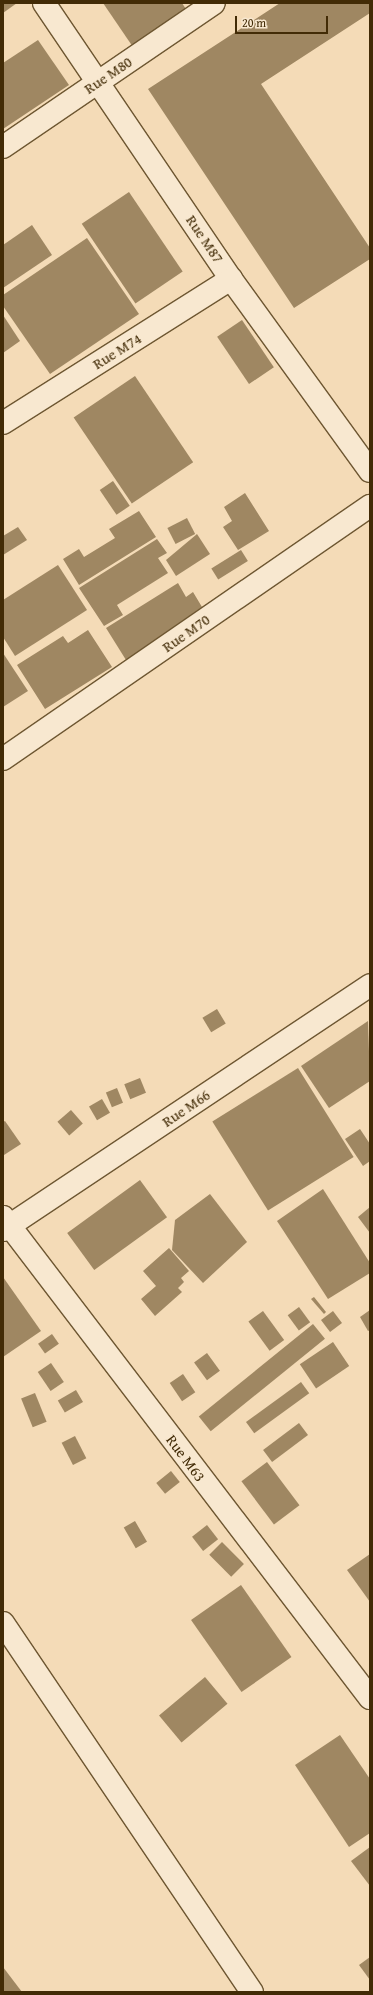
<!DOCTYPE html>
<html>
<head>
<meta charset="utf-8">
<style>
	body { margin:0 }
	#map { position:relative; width:373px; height:1995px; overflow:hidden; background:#f4dbb7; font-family:"Gentium Book Plus",serif }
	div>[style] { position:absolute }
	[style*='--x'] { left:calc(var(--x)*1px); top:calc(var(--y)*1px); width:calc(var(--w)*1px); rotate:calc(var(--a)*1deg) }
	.building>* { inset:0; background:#9f8762; transform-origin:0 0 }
	.roads { filter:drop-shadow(1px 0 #6e5732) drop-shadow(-1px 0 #6e5732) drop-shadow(0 1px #6e5732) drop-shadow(0 -1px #6e5732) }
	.street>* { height:22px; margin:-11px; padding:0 11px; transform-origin:11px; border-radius:11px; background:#f8e8d0 }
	span { translate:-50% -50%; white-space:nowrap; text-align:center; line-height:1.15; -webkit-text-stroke:4px #f8e8d0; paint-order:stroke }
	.street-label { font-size:15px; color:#422b06 }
	.frame { position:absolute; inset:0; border:4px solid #422b06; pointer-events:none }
	.scale { position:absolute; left:235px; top:16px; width:93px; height:18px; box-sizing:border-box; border:2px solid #422b06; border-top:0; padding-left:5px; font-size:12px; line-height:14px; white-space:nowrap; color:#422b06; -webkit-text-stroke:3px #f8e8d0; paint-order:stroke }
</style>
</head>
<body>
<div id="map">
	<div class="building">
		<div style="clip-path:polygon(3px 3px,17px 3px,3px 13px)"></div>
		<div style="clip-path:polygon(103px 3px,182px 3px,189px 14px,135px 50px)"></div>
		<div style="clip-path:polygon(280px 3px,370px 3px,370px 13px,261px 84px,370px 248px,370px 259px,294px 308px,148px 89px)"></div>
		<div style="clip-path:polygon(38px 40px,69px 85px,3px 129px,3px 63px)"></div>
		<div style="left:129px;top:192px;width:96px;height:57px;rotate:56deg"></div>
		<div style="clip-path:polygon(32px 225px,52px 255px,3px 288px,3px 245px)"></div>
		<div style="clip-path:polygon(87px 238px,139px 314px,50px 374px,3px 306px,3px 295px)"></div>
		<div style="clip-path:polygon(3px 315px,20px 341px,3px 353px)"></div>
		<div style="left:242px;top:320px;width:57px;height:30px;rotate:56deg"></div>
		<div style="left:135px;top:376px;width:104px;height:74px;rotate:56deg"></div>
		<div style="left:113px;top:481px;width:30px;height:16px;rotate:56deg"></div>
		<div style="clip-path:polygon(245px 493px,269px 531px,238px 550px,223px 527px,232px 521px,224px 507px)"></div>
		<div style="clip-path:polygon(139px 511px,156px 537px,79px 585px,63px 559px,79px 549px,84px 557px,115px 538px,109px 529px)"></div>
		<div style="left:187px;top:518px;width:18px;height:22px;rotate:63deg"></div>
		<div style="clip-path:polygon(18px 527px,27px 540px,3px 555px,3px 536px)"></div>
		<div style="clip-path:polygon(197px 534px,210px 554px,176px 576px,166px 560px)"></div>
		<div style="clip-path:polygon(157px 539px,167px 553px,158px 558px,168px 573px,117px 605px,123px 615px,104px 626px,79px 588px)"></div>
		<div style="left:241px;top:550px;width:13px;height:35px;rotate:58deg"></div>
		<div style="clip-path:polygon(58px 565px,87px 610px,15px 656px,3px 637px,3px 600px)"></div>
		<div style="clip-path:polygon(178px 583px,186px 597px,193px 592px,202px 607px,126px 660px,106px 628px)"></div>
		<div style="clip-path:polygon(88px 630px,112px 667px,45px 709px,17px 665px,63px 636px,68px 643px)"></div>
		<div style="clip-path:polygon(3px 653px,28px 691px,3px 707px)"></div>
		<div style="left:217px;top:1009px;width:17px;height:17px;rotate:59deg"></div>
		<div style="clip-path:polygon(368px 1021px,370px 1081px,329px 1108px,301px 1066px)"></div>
		<div style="left:298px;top:1068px;width:105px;height:101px;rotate:58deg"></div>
		<div style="left:140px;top:1078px;width:16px;height:17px;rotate:68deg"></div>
		<div style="left:117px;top:1088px;width:16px;height:12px;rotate:68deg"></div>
		<div style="left:102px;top:1099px;width:16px;height:15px;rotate:60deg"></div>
		<div style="left:71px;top:1110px;width:18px;height:18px;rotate:49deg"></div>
		<div style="clip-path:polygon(5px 1121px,21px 1144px,4px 1155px,3px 1122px)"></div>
		<div style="clip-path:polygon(360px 1129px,370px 1144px,370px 1161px,363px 1166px,345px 1139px)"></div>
		<div style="left:140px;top:1180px;width:46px;height:90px;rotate:54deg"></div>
		<div style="clip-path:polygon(323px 1189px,370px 1263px,370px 1273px,328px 1299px,277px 1221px)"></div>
		<div style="clip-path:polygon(210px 1194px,247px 1242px,203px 1283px,172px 1250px,175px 1220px)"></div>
		<div style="clip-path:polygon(370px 1207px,370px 1233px,358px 1217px)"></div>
		<div style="clip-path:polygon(169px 1248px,189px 1271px,181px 1278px,184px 1282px,178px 1288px,182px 1292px,155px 1316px,141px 1299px,156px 1286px,143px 1271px)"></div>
		<div style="clip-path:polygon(3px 1277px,41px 1331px,3px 1357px)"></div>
		<div style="clip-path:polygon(314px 1297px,326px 1312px,324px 1314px,311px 1299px)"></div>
		<div style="left:299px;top:1307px;width:19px;height:14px;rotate:54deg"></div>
		<div style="clip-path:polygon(370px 1310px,370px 1330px,368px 1331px,360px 1317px)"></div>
		<div style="left:263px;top:1311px;width:36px;height:18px;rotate:54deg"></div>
		<div style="left:333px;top:1311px;width:15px;height:15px;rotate:53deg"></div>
		<div style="left:313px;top:1324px;width:19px;height:147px;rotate:51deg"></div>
		<div style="left:52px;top:1334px;width:12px;height:17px;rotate:55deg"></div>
		<div style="left:333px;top:1342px;width:29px;height:40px;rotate:56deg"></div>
		<div style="left:207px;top:1353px;width:22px;height:16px;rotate:54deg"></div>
		<div style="left:51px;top:1363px;width:23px;height:16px;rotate:56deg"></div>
		<div style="left:183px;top:1374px;width:22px;height:16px;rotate:56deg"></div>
		<div style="left:301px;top:1382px;width:14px;height:68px;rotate:54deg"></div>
		<div style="left:76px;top:1390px;width:14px;height:21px;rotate:60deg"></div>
		<div style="left:35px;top:1393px;width:31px;height:15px;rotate:68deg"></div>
		<div style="left:299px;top:1423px;width:15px;height:45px;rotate:53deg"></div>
		<div style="left:75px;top:1436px;width:25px;height:15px;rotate:63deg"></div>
		<div style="left:267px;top:1462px;width:54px;height:32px;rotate:53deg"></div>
		<div style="left:171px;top:1471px;width:14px;height:19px;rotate:51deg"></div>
		<div style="left:135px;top:1521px;width:24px;height:13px;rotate:60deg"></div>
		<div style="left:207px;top:1525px;width:18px;height:19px;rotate:52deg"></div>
		<div style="left:222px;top:1542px;width:31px;height:18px;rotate:45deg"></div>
		<div style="clip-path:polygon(370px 1554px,370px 1602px,347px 1570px)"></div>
		<div style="left:241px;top:1585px;width:88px;height:61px;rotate:55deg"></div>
		<div style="left:205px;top:1677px;width:35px;height:60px;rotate:50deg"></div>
		<div style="clip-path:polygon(340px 1735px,370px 1779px,370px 1833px,349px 1847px,295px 1765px)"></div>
		<div style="clip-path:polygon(370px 1847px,370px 1886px,351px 1861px)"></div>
		<div style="clip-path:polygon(370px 1957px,370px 1980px,359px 1965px)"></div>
		<div style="clip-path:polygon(3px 1967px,22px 1992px,3px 1992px)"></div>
	</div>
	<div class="roads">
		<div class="street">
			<div style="--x:44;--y:3;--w:333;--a:55.9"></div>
			<div style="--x:231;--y:279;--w:237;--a:54.1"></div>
			<div style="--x:3;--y:147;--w:255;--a:-34.3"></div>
			<div style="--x:3;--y:423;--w:270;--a:-32.3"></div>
			<div style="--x:3;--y:759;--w:446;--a:-34.6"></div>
			<div style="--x:3;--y:1217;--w:605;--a:52.66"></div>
			<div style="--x:3;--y:1230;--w:441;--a:-33.7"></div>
			<div style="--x:3;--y:1623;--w:445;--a:56"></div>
		</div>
	</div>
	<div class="street-label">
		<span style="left:108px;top:75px;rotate:-34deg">Rue M80</span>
		<span style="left:205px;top:239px;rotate:56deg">Rue M87</span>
		<span style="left:117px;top:351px;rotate:-32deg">Rue M74</span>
		<span style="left:186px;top:633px;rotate:-35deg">Rue M70</span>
		<span style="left:186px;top:1108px;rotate:-34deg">Rue M66</span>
		<span style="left:186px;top:1458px;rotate:53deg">Rue M63</span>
	</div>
	<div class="frame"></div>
	<div class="scale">20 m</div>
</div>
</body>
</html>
